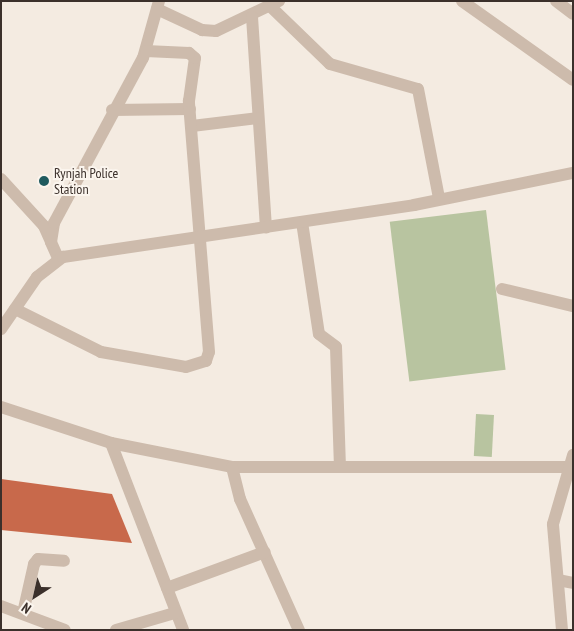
<!DOCTYPE html>
<html>
<head>
<meta charset="utf-8">
<style>
	body { margin:0 }
	#map { position:relative; width:574px; height:631px; overflow:hidden; background:#f4ebe1; font-family:"PT Sans Narrow",sans-serif }
	div>[style] { position:absolute }
	[style*='--x'] { left:calc(var(--x)*1px); top:calc(var(--y)*1px); width:calc(var(--w)*1px); rotate:calc(var(--a)*1deg) }
	.green>* { inset:0; background:#b8c4a0; transform-origin:0 0 }
	.building>* { inset:0; background:#c8694b }
	.street>* { height:12px; margin:-6px; padding:0 6px; transform-origin:6px; border-radius:6px; background:#cdbbac }
	.dots>* { width:14px; height:14px; translate:-50% -50%; box-sizing:border-box; border:2px solid #fbf5ee; border-radius:50% }
	span { translate:-50% -50%; white-space:nowrap; text-align:center; line-height:1.15; -webkit-text-stroke:4px #fbf5ee; paint-order:stroke }
	.poi-label { font-size:14px; color:#3b302b }
	.left { translate:0 -50%; text-align:left }
	.frame { position:absolute; inset:0; border:2px solid #3b302b; pointer-events:none }
	.north { position:absolute; left:10px; top:571px; width:50px; height:50px; -webkit-text-stroke:4px #fbf5ee; paint-order:stroke; rotate:215deg; font-size:14px; font-weight:700; line-height:20px; text-align:center; color:#3b302b }
	.north::after { content:''; display:block; margin:auto; width:18px; height:22px; background:#3b302b; clip-path:polygon(50% 0,100% 100%,50% 72%,0 100%) }
</style>
</head>
<body>
<div id="map">
	<div class="green">
		<div style="left:486px;top:210px;width:161px;height:97px;rotate:83deg"></div>
		<div style="left:476px;top:414px;width:18px;height:42px;rotate:3deg"></div>
	</div>
	<div class="building">
		<div style="clip-path:polygon(1px 479px,112px 494px,132px 543px,1px 530px)"></div>
	</div>
	<div class="street">
		<div style="--x:462;--y:1;--w:136;--a:35.4"></div>
		<div style="--x:556;--y:1;--w:21;--a:37"></div>
		<div style="--x:271;--y:7;--w:82;--a:44"></div>
		<div style="--x:330;--y:64;--w:91;--a:15.9"></div>
		<div style="--x:418;--y:89;--w:111;--a:79.1"></div>
		<div style="--x:157;--y:9;--w:50;--a:25"></div>
		<div style="--x:202;--y:30;--w:14;--a:4"></div>
		<div style="--x:216;--y:31;--w:70;--a:-25.5"></div>
		<div style="--x:252;--y:17;--w:211;--a:86.2"></div>
		<div style="--x:112;--y:110;--w:78;--a:-0.7"></div>
		<div style="--x:192;--y:126;--w:66;--a:-6.9"></div>
		<div style="--x:1;--y:179;--w:64;--a:47.5"></div>
		<div style="--x:44;--y:226;--w:17;--a:66"></div>
		<div style="--x:302;--y:222;--w:113;--a:81.4"></div>
		<div style="--x:319;--y:334;--w:21;--a:37"></div>
		<div style="--x:336;--y:347;--w:120;--a:88.1"></div>
		<div style="--x:58;--y:258;--w:17;--a:-114"></div>
		<div style="--x:51;--y:242;--w:19;--a:-81"></div>
		<div style="--x:54;--y:223;--w:187;--a:-61.7"></div>
		<div style="--x:143;--y:58;--w:59;--a:-74.3"></div>
		<div style="--x:502;--y:289;--w:73;--a:13.5"></div>
		<div style="--x:15;--y:309;--w:96;--a:26.6"></div>
		<div style="--x:101;--y:352;--w:86;--a:10"></div>
		<div style="--x:186;--y:367;--w:21;--a:-17"></div>
		<div style="--x:206;--y:361;--w:9;--a:-72"></div>
		<div style="--x:209;--y:352;--w:252;--a:-94.6"></div>
		<div style="--x:189;--y:101;--w:43;--a:-82.1"></div>
		<div style="--x:195;--y:58;--w:8;--a:-140"></div>
		<div style="--x:189;--y:53;--w:43;--a:-177.3"></div>
		<div style="--x:1;--y:329;--w:63;--a:-55.3"></div>
		<div style="--x:37;--y:277;--w:33;--a:-38"></div>
		<div style="--x:63;--y:257;--w:355;--a:-8.4"></div>
		<div style="--x:414;--y:205;--w:162;--a:-11.4"></div>
		<div style="--x:1;--y:407;--w:116;--a:18.1"></div>
		<div style="--x:111;--y:443;--w:123;--a:11.2"></div>
		<div style="--x:232;--y:467;--w:341;--a:0"></div>
		<div style="--x:111;--y:443;--w:200;--a:68.9"></div>
		<div style="--x:232;--y:467;--w:33;--a:76"></div>
		<div style="--x:240;--y:499;--w:144;--a:65.8"></div>
		<div style="--x:558;--y:580;--w:15;--a:11"></div>
		<div style="--x:167;--y:588;--w:104;--a:-20.2"></div>
		<div style="--x:1;--y:606;--w:68;--a:20.6"></div>
		<div style="--x:23;--y:613;--w:50;--a:-77.3"></div>
		<div style="--x:34;--y:564;--w:6;--a:-51"></div>
		<div style="--x:38;--y:559;--w:26;--a:4"></div>
		<div style="--x:116;--y:630;--w:61;--a:-16.1"></div>
		<div style="--x:562;--y:630;--w:106;--a:-94.9"></div>
		<div style="--x:553;--y:524;--w:72;--a:-73.8"></div>
	</div>
	<div class="dots">
		<div style="left:44px;top:181px;background:#1f5a5e"></div>
	</div>
	<div class="poi-label">
		<span class="left" style="left:54px;top:181px">Rynjah Police<br>Station</span>
	</div>
	<div class="frame"></div>
	<div class="north">N</div>
</div>
</body>
</html>
